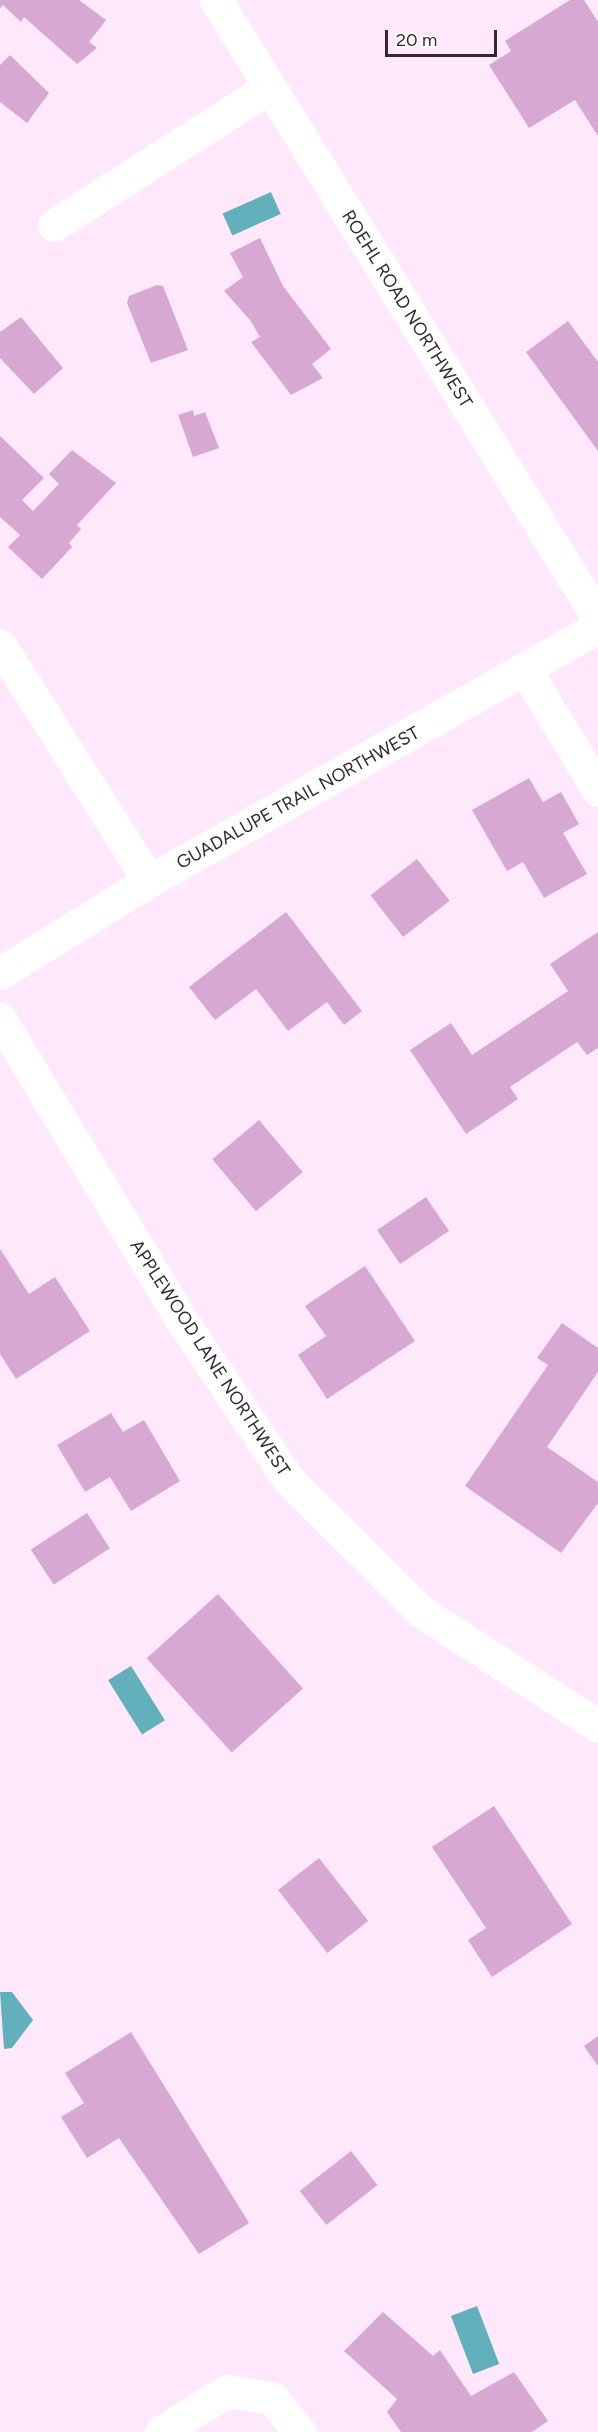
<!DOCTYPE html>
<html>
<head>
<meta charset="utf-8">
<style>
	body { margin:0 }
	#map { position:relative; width:598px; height:2432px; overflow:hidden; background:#ffe8fc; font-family:Figtree,sans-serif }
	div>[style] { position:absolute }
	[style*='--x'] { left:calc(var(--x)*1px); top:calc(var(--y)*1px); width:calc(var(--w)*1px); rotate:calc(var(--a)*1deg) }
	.water>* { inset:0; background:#63b0bd; transform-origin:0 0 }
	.building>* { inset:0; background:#d7a8d2; transform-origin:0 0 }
	.minor>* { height:33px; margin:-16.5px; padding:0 16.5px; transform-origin:16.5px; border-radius:16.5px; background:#fff }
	span { translate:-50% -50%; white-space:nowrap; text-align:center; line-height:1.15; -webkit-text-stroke:5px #fff; paint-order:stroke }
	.street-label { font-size:18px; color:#322831 }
	.scale { position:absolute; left:385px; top:30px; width:112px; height:27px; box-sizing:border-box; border:3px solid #322831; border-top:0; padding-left:8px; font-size:18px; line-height:21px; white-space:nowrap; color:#322831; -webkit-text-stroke:4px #fff; paint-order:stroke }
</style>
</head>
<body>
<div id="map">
	<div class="water">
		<div style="left:271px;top:192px;width:24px;height:53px;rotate:66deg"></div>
		<div style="left:131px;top:1666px;width:64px;height:27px;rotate:58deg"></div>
		<div style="clip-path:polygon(0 1992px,12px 1992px,33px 2020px,12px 2048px,4px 2049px)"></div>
		<div style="left:477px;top:2306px;width:62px;height:28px;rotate:69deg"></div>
	</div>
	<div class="building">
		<div style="clip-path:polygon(0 0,79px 0,106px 20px,89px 42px,97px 48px,77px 64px,24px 17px,21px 22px,3px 5px,0 8px)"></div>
		<div style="clip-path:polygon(570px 0,584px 0,598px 22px,598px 136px,575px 100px,529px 128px,489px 65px,511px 51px,505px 41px)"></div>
		<div style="clip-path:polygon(10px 55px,49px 93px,27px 123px,0 102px,0 65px)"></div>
		<div style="clip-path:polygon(260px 238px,283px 286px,331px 349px,312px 364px,323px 378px,291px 395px,251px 342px,260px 337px,250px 320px,224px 291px,243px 277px,230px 253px)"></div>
		<div style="clip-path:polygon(157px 285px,163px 286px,188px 350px,151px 363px,127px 303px,129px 296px)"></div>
		<div style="clip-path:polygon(21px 317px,63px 368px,34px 394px,0 358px,0 332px)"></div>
		<div style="clip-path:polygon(568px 321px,598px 362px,598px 451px,526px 352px)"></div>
		<div style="clip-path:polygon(193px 410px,194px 416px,205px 412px,219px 448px,193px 457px,178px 415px)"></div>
		<div style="clip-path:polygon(0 436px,44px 478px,22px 500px,33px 511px,59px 484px,49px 474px,72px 450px,116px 483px,77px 525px,81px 529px,69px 543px,72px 547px,42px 579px,8px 547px,20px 535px,0 517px)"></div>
		<div style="clip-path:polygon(529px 778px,543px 802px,561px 792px,579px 824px,563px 833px,587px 874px,544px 898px,523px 862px,507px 871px,472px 810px)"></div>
		<div style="left:417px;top:859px;width:53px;height:59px;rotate:52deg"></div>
		<div style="clip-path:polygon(286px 912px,362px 1011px,344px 1025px,327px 1002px,288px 1031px,256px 989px,215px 1020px,189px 987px)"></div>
		<div style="clip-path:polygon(598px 932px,598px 1048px,587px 1055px,577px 1042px,510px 1087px,518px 1099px,466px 1134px,410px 1050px,451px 1023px,472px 1055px,568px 991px,550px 964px)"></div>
		<div style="left:259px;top:1120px;width:68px;height:61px;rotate:50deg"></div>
		<div style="left:426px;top:1197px;width:41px;height:59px;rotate:56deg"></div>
		<div style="clip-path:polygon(0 1249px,29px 1294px,55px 1277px,90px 1331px,16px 1379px,0 1354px)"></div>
		<div style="clip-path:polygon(365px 1266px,415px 1341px,327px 1399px,298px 1355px,326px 1336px,305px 1306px)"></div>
		<div style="clip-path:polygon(562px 1323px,598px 1348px,598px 1372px,547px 1447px,598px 1482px,598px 1503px,561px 1553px,465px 1486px,548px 1365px,537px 1358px)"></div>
		<div style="clip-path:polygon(111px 1413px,123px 1432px,144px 1420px,180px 1481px,131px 1511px,110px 1477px,85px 1492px,57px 1445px)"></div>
		<div style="left:87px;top:1513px;width:42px;height:67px;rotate:57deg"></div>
		<div style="left:218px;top:1594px;width:127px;height:96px;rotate:48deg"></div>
		<div style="clip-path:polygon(494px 1806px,572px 1924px,492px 1977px,468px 1940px,486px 1928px,432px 1847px)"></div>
		<div style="left:319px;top:1858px;width:80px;height:52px;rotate:52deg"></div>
		<div style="clip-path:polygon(131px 2032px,249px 2223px,199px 2254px,119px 2138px,87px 2158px,61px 2117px,84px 2103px,65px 2073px)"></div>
		<div style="clip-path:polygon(598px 2036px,598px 2066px,584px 2046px)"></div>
		<div style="left:351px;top:2151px;width:43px;height:65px;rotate:52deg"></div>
		<div style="clip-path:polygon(383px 2312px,433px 2356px,440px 2350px,471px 2396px,514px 2372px,548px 2421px,532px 2432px,401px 2432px,387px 2412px,397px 2399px,344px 2351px)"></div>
	</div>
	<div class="minor">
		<div style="--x:216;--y:0;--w:727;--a:58.28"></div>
		<div style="--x:54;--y:225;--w:256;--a:-32.6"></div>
		<div style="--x:0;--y:645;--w:279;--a:57.7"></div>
		<div style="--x:526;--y:671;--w:139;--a:58.8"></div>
		<div style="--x:0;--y:973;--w:175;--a:-31.7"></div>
		<div style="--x:149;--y:881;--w:516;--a:-29.5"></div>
		<div style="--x:0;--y:1019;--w:354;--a:58.9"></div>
		<div style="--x:183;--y:1322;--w:189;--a:56.2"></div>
		<div style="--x:288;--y:1479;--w:189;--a:44.8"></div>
		<div style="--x:422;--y:1612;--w:210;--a:32.9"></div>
		<div style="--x:161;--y:2432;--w:78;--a:-31.8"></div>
		<div style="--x:227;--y:2391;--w:46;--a:8.8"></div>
		<div style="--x:272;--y:2398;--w:44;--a:50.5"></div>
	</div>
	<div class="street-label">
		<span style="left:407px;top:309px;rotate:58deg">ROEHL ROAD NORTHWEST</span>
		<span style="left:298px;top:798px;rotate:-29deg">GUADALUPE TRAIL NORTHWEST</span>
		<span style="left:210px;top:1358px;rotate:57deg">APPLEWOOD LANE NORTHWEST</span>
	</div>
	<div class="scale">20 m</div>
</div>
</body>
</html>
